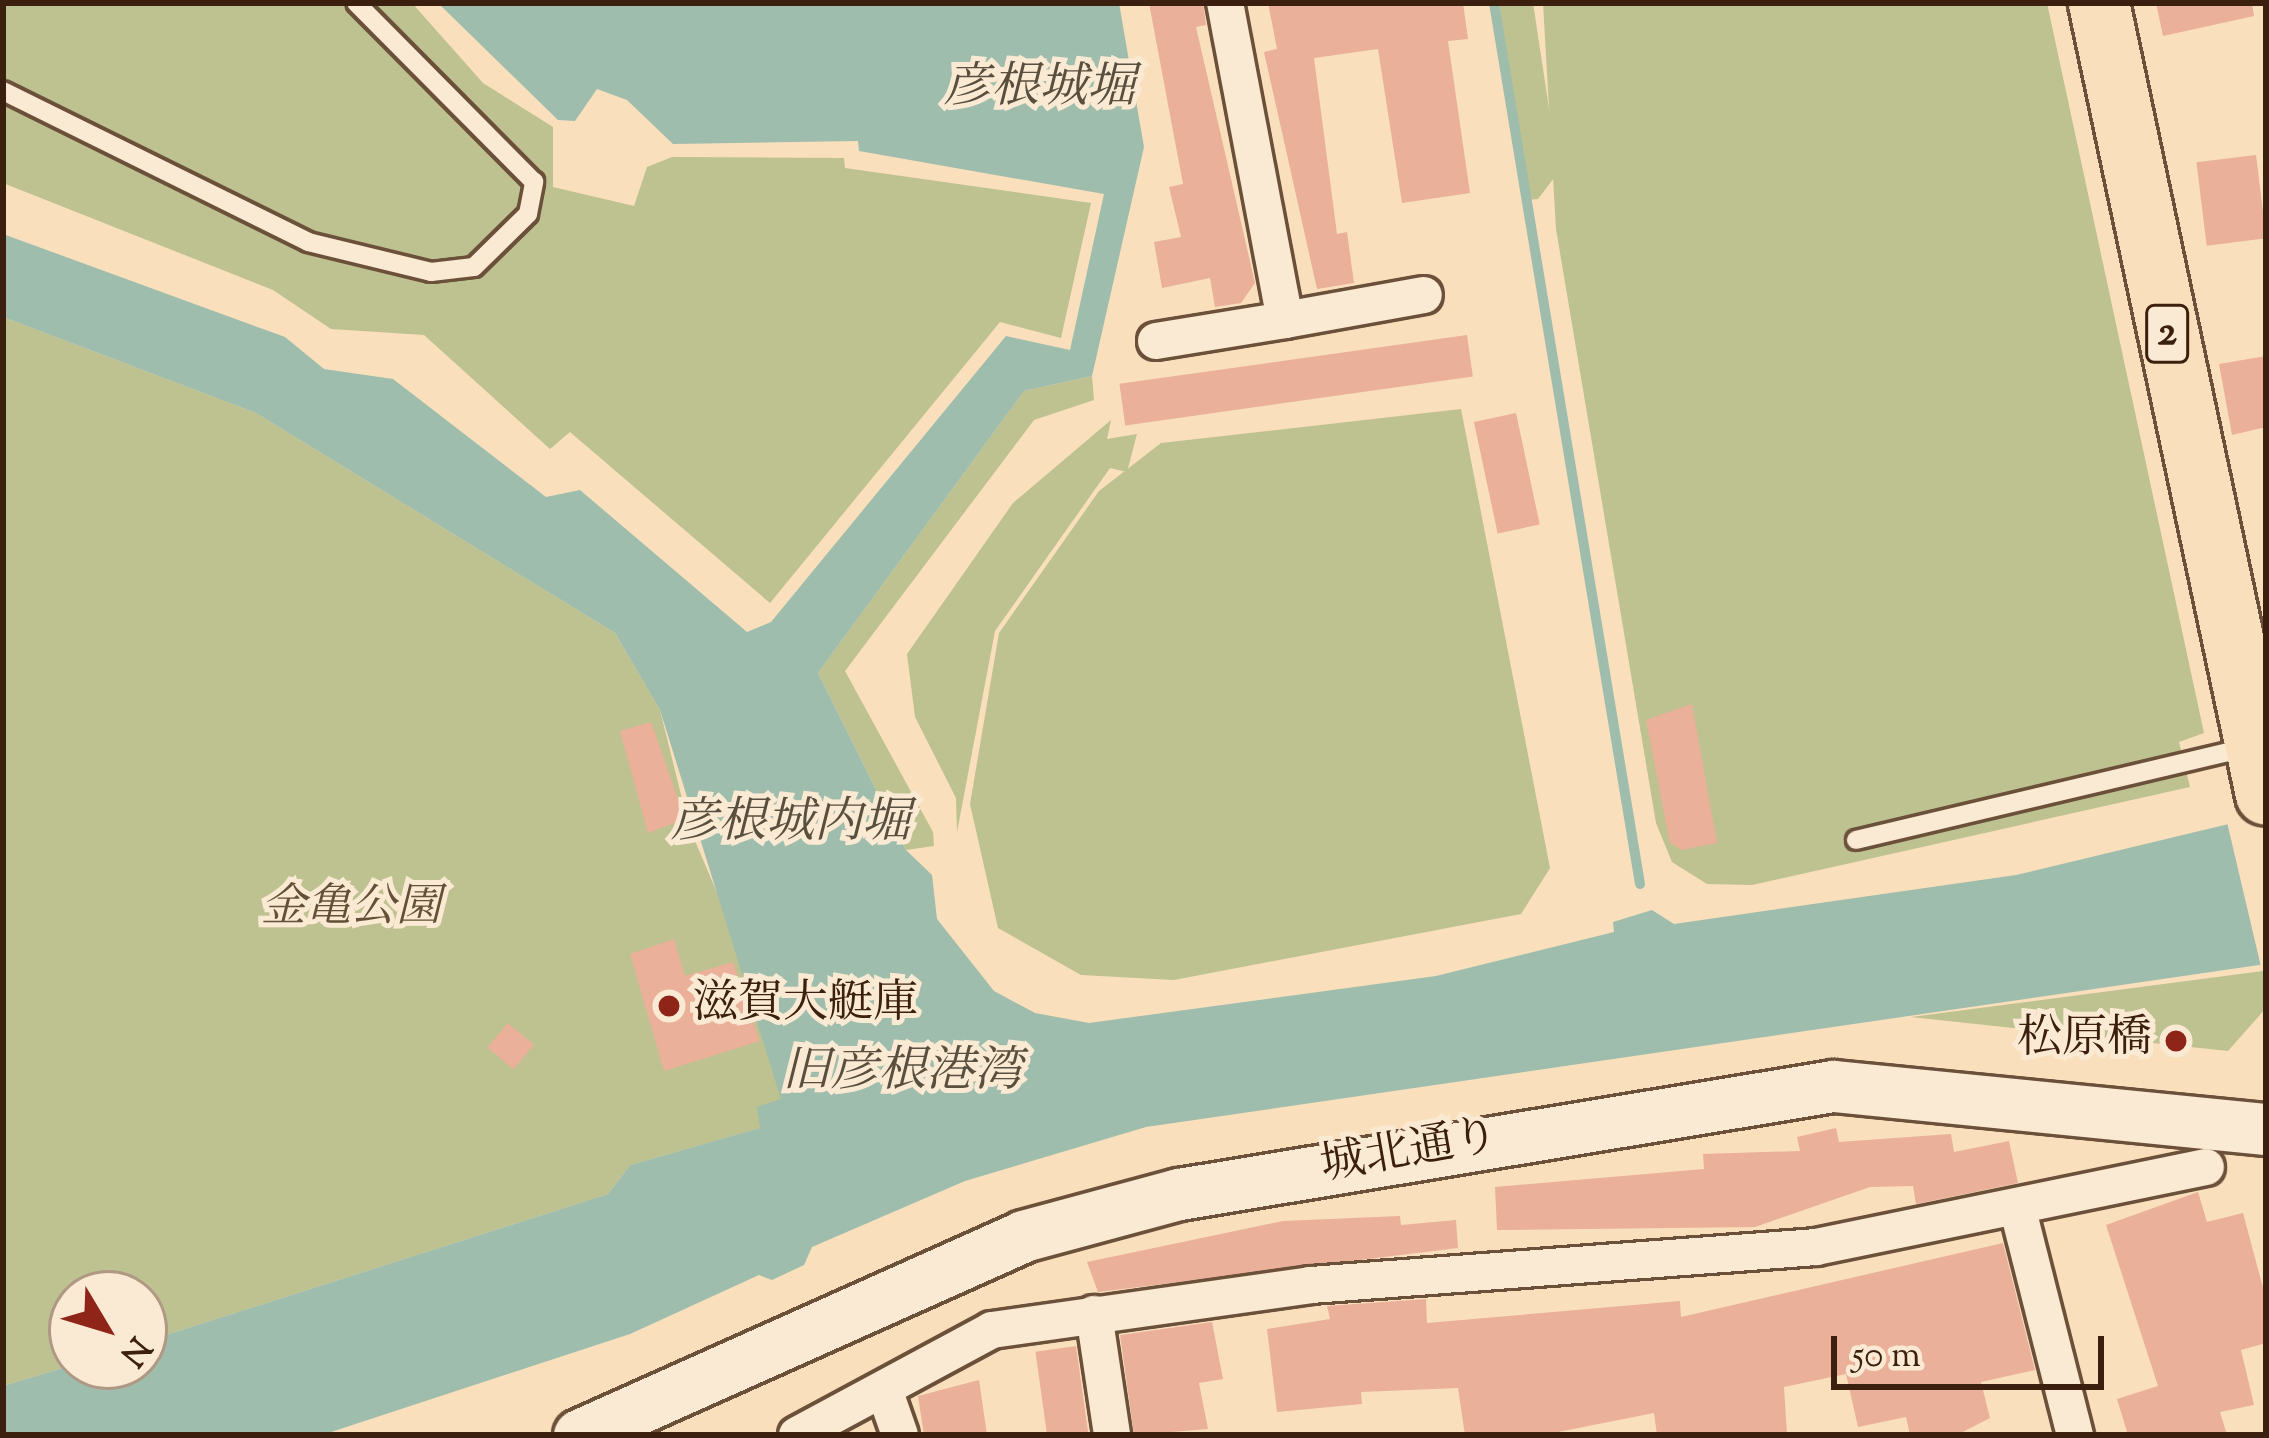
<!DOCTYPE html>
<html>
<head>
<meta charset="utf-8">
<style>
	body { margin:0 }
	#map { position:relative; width:2269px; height:1438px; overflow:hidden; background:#f9dfbc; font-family:"Sorts Mill Goudy","Noto Serif JP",serif }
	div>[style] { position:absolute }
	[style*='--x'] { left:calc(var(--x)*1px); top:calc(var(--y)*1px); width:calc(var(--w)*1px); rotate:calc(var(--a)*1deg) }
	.green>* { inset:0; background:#bec190 }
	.water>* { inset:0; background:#9ebdac }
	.pier>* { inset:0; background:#f9dfbc }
	.stream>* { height:10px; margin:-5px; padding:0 5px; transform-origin:5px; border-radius:5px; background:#9ebdac }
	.building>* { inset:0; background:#eab099; transform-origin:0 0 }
	.roads { filter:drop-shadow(3px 0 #6b503a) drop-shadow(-3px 0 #6b503a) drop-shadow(0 3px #6b503a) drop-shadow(0 -3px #6b503a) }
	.service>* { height:18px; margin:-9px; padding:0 9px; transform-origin:9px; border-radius:9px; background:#fbead3 }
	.minor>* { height:36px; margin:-18px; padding:0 18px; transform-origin:18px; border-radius:18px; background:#fbead3 }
	.secondary>* { height:51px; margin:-25.5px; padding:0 25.5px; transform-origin:25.5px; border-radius:25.5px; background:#fbead3 }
	.primary>* { height:60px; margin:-30px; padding:0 30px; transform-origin:30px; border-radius:30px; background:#f9dfbc }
	.dots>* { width:33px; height:33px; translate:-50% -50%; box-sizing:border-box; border:6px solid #fbead3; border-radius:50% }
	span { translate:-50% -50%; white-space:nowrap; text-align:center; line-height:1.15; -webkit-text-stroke:10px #fbead3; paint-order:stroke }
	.shield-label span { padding:3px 9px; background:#fbead3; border:3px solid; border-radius:9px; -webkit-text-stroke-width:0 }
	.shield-label { font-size:42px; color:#3c200f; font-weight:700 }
	.park-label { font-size:45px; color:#635036; font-style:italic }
	.poi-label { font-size:45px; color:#3c200f }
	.left { translate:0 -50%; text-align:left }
	.right { translate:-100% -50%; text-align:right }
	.street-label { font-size:45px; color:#3c200f }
	.water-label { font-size:48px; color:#594f3e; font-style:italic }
	.frame { position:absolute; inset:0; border:6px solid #3c200f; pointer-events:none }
	.north { position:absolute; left:48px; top:1270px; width:120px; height:120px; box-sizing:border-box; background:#fbead3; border:3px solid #af9985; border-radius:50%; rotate:128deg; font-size:33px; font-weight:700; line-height:48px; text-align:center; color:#3c200f }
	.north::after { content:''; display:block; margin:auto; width:42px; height:54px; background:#8f2418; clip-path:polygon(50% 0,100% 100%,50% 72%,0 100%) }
	.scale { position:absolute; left:1831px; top:1336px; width:273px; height:54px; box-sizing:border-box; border:6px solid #3c200f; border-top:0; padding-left:15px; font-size:36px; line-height:42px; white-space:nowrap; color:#3c200f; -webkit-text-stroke:9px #fbead3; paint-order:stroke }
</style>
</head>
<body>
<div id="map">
	<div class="green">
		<div style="clip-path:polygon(3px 3px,412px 3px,483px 83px,553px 127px,553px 187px,634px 206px,647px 167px,672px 157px,844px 158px,845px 168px,1091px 203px,1061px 338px,1000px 322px,770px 603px,570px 432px,550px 449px,424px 335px,331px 329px,273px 290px,3px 183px)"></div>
		<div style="clip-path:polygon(1499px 3px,1533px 3px,1554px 141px,1554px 178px,1538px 199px,1527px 200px)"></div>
		<div style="clip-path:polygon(1543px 3px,2047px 3px,2204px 733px,2179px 742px,2190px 787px,1752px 885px,1707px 884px,1672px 862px,1656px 823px,1556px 229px)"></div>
		<div style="clip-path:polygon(3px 317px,256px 413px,615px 633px,660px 710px,689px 827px,740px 946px,782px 1099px,761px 1128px,630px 1165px,608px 1194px,144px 1342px,144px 1294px,72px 1294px,72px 1365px,3px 1386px)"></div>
		<div style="clip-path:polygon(1092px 376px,1094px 400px,1034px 420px,845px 671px,933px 832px,934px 846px,906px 850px,818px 673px,1024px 391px)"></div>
		<div style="clip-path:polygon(1461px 409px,1550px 868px,1521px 914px,1174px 980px,1081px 975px,998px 928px,970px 804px,999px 633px,1099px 491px,1161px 443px)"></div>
		<div style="clip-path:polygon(1111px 420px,1107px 439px,1137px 434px,1127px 472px,1110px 468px,995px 631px,957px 832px,956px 798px,915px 717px,907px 654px,1013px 503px)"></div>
		<div style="clip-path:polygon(2263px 971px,2266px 1008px,2228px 1051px,1911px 1017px)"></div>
	</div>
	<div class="water">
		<div style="clip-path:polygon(438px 3px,1119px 3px,1144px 147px,1092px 376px,1024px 391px,818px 673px,906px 850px,932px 875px,937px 919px,994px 991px,1035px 1013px,1089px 1023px,1436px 976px,1614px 932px,1613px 922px,1652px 910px,1674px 924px,2016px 875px,2266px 815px,2266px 964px,1146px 1127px,965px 1181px,812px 1247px,804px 1265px,772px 1280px,759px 1275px,630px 1334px,322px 1435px,3px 1435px,3px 1386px,72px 1365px,144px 1366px,144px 1342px,608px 1194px,630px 1165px,760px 1128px,757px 1107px,781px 1099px,660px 710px,615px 633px,256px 413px,3px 317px,3px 234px,285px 337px,324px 369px,393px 379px,546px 497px,580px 490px,747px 632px,771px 622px,1006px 336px,1070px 350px,1104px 194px,859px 151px,858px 141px,673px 144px,627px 100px,597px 89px,575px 121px,558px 120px)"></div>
	</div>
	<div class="pier">
		<div style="clip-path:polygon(2266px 809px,2266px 970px,2262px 971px,2226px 818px)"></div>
	</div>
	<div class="stream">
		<div style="--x:1494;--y:3;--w:893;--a:80.59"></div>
	</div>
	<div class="building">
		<div style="clip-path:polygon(1149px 3px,1203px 3px,1206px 25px,1196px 27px,1255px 283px,1241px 303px,1215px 307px,1210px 278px,1162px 288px,1154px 242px,1181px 237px,1169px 187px,1183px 184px)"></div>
		<div style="clip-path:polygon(1268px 3px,1463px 3px,1468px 39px,1448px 41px,1470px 193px,1402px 203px,1378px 49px,1314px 58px,1337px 234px,1347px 232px,1354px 283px,1317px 289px,1264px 52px,1277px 49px)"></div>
		<div style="clip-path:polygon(2156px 3px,2252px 3px,2254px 16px,2163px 36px)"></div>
		<div style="left:2256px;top:155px;width:84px;height:60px;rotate:83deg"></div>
		<div style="left:1467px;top:335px;width:42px;height:351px;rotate:82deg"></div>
		<div style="clip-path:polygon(2266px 356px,2266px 427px,2232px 435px,2219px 364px)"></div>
		<div style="left:1516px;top:413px;width:114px;height:43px;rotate:78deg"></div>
		<div style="clip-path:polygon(1692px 704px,1717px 843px,1682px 850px,1670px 843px,1646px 720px)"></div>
		<div style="clip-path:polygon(651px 722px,685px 819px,648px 833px,620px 731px)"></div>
		<div style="clip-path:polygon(674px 939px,685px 976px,733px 962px,760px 1041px,664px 1071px,630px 954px)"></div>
		<div style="left:508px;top:1023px;width:34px;height:32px;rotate:40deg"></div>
		<div style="clip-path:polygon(1836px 1128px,1839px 1142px,1951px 1134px,1954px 1152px,2009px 1141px,2018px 1183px,1916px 1204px,1913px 1186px,1870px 1187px,1755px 1227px,1497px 1230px,1495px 1187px,1704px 1169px,1703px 1154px,1800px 1151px,1797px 1137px)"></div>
		<div style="clip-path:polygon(2198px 1192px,2207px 1222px,2243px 1213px,2266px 1299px,2266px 1343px,2241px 1350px,2254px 1405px,2220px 1412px,2227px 1435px,2128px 1435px,2117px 1399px,2158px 1386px,2106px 1225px)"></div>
		<div style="clip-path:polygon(1400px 1216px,1401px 1225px,1456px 1220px,1458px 1248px,1098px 1292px,1087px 1262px,1283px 1221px)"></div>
		<div style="clip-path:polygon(2003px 1243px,2035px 1370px,1981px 1382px,1990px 1418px,1957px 1435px,1910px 1435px,1906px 1417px,1858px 1427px,1846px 1374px,1784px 1387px,1787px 1435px,1657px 1435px,1654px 1413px,1543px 1435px,1465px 1435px,1458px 1388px,1361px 1392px,1362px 1404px,1277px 1412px,1267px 1329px,1330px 1319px,1327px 1306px,1426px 1299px,1427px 1323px,1680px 1301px,1681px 1317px)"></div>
		<div style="clip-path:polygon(1212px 1322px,1223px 1379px,1199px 1383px,1208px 1429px,1134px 1435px,1120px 1335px)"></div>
		<div style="left:1076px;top:1346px;width:90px;height:41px;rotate:82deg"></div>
		<div style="clip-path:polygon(979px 1380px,987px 1435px,924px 1435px,918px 1396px)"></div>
	</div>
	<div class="roads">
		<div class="service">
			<div style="--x:3;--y:91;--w:340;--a:26.3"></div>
			<div style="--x:308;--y:242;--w:127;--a:13.7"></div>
			<div style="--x:431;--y:272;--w:43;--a:-6.6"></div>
			<div style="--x:474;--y:267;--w:76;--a:-44.5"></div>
			<div style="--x:528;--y:214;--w:33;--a:-79"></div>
			<div style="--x:534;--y:182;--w:252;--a:-134.8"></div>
			<div style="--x:1856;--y:840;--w:405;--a:-13.3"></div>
		</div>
		<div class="minor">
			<div style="--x:1285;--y:320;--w:141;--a:-10.2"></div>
			<div style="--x:1156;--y:341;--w:131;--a:-9.2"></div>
			<div style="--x:1285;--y:320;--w:323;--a:-100.7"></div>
			<div style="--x:2018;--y:1210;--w:232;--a:75.8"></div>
			<div style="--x:1094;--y:1314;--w:122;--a:81.5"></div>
			<div style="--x:886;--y:1395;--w:42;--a:70.7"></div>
			<div style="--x:797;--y:1435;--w:221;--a:-28.3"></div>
			<div style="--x:992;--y:1330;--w:322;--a:-8"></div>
			<div style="--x:1311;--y:1285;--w:506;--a:-4.3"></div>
			<div style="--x:1816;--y:1247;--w:398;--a:-11.6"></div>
		</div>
		<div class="secondary">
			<div style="--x:579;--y:1435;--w:487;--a:-24.1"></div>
			<div style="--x:1023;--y:1236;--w:162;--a:-15.1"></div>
			<div style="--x:1179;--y:1194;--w:663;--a:-9.38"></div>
			<div style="--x:1833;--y:1086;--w:435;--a:5.7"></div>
		</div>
		<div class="primary">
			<div style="--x:2099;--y:3;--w:809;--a:78.09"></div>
		</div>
	</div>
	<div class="dots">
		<div style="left:669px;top:1006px;background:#8f2418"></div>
		<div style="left:2176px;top:1041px;background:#8f2418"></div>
	</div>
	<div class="shield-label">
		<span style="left:2167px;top:334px">2</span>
	</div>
	<div class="park-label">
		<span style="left:351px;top:910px">金亀公園</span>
	</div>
	<div class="poi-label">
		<span class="left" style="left:693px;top:1006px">滋賀大艇庫</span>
		<span class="right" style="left:2152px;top:1041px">松原橋</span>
	</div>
	<div class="street-label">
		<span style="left:1410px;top:1153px;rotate:-10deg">城北通り</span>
	</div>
	<div class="water-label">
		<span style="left:1039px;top:90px">彦根城堀</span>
		<span style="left:790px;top:825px">彦根城内堀</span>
		<span style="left:902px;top:1074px">旧彦根港湾</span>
	</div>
	<div class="frame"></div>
	<div class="north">N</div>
	<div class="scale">50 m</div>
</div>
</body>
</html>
